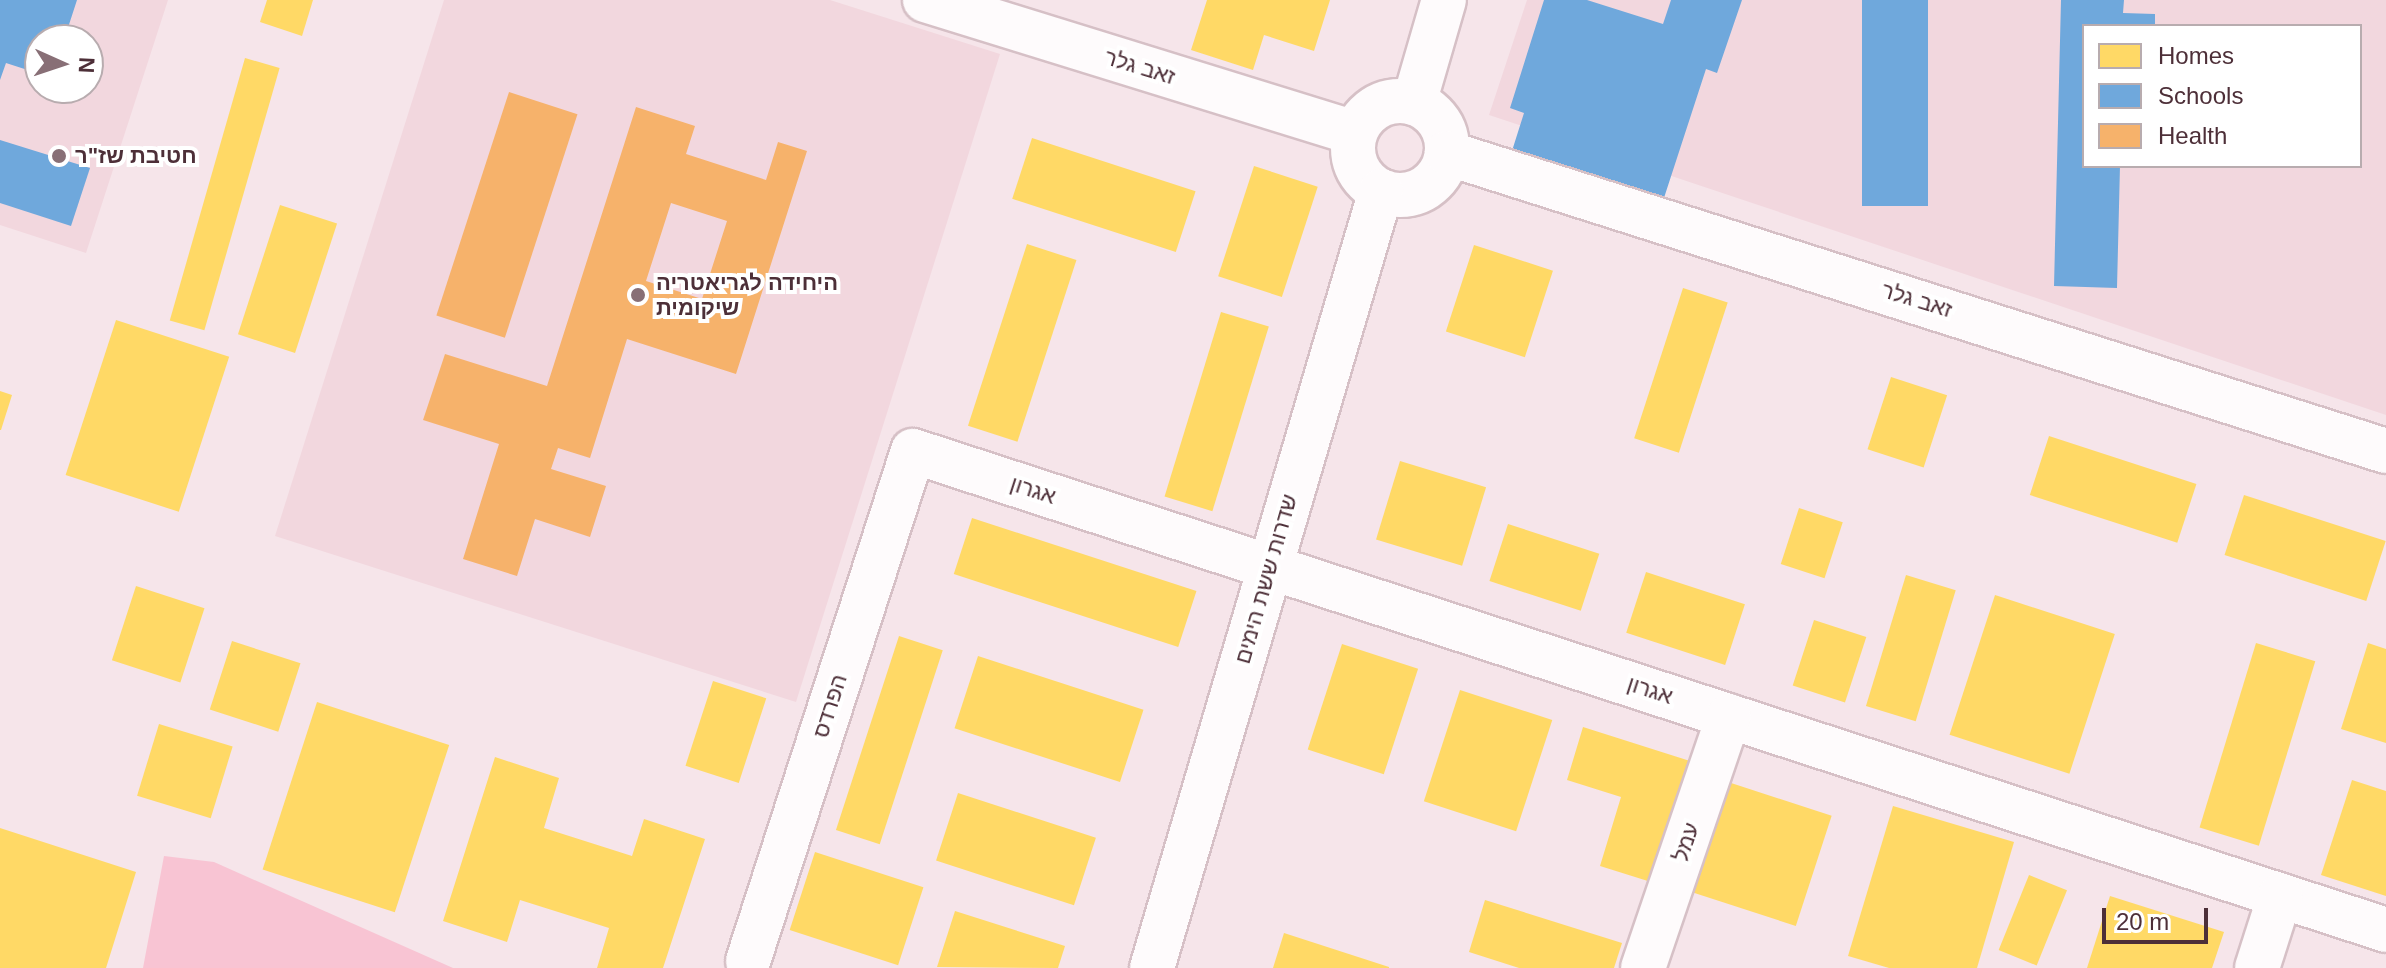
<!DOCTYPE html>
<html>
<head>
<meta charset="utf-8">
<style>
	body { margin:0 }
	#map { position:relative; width:2386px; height:968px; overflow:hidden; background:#f6e5ea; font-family:Helvetica,"Noto Sans Hebrew",sans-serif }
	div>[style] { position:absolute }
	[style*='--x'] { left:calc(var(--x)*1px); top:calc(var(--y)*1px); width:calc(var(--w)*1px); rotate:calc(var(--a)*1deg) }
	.built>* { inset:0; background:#f2d7de }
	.green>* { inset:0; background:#f8c4d3 }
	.homes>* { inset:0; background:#ffd966; transform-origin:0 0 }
	.schools>* { inset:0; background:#6fa8dc; transform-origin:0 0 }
	.health>* { inset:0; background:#f6b26b; transform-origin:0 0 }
	.roads { filter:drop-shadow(2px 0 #d6c0c6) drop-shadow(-2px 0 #d6c0c6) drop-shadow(0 2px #d6c0c6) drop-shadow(0 -2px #d6c0c6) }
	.minor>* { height:44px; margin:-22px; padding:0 22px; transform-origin:22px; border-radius:22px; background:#fefbfc }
	.minor>.ring { margin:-22px; padding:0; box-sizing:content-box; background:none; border:44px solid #fefbfc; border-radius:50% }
	.dots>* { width:22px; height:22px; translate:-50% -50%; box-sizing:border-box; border:4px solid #fff; border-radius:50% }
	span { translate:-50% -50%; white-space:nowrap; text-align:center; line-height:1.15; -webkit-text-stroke:8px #fff; paint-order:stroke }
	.street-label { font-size:22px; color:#4d2f38 }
	.poi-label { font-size:22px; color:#4d2f38; font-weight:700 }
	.left { translate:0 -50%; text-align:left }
	.legend { position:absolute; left:2082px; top:24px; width:280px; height:144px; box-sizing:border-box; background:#fff; border:2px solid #b8acaf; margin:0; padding:10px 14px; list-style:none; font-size:24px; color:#4d2f38 }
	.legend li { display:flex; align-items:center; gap:16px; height:40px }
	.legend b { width:40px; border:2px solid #b8acaf }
	.north { position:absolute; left:24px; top:24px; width:80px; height:80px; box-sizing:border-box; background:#fff; border:2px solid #b8acaf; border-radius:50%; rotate:93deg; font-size:22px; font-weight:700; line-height:32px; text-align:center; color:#4d2f38 }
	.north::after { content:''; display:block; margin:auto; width:28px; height:36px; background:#886f76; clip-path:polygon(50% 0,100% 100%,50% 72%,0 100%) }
	.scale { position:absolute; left:2102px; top:908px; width:106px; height:36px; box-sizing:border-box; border:4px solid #4d2f38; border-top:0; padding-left:10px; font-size:24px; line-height:28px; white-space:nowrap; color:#4d2f38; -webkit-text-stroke:6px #fff; paint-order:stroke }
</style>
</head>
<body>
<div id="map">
	<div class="built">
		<div style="clip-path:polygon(evenodd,0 0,168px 0,86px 253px,0 225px,0 0,40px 40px,88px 40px,88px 88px,40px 88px,40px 40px)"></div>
		<div style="clip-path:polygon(444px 0,830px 0,1000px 54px,796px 702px,275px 536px)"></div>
		<div style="clip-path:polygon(evenodd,1527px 0,2386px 0,2386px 415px,1489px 115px,1527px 0,2084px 26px,2360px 26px,2360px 166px,2084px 166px,2084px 26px)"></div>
	</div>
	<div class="green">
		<div style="clip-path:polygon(164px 856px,214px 862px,453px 968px,143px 968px)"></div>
	</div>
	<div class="homes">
		<div style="clip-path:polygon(267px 0,313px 0,302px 36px,260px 22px)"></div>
		<div style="clip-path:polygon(1207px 0,1330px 0,1314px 51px,1264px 35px,1253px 70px,1191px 50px)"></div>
		<div style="left:245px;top:58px;width:36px;height:273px;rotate:16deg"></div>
		<div style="left:1032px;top:138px;width:172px;height:64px;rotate:18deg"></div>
		<div style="left:1254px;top:166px;width:67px;height:116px;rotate:18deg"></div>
		<div style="left:280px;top:205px;width:60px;height:136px;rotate:18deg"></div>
		<div style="left:1027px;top:244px;width:52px;height:191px;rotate:18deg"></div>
		<div style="left:1474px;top:245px;width:83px;height:91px;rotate:18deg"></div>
		<div style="left:1683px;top:288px;width:47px;height:158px;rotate:18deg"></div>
		<div style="left:1221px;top:312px;width:50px;height:193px;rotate:17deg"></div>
		<div style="left:116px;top:320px;width:119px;height:163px;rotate:18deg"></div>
		<div style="left:1891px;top:377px;width:59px;height:76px;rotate:18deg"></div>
		<div style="clip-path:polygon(0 391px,12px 395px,1px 430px,0 430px)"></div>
		<div style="left:2049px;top:436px;width:155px;height:62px;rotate:18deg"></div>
		<div style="left:1400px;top:461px;width:90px;height:82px;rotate:17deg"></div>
		<div style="left:2244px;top:495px;width:149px;height:63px;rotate:18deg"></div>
		<div style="left:1799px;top:508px;width:46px;height:59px;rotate:18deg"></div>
		<div style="left:972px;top:518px;width:236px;height:59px;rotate:18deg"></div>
		<div style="left:1508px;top:524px;width:96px;height:60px;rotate:18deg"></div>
		<div style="left:1646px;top:572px;width:104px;height:64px;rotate:18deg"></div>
		<div style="left:1906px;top:575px;width:52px;height:137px;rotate:17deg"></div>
		<div style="left:136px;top:586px;width:72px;height:78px;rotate:18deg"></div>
		<div style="left:1995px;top:595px;width:126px;height:147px;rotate:18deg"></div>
		<div style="left:1814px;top:620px;width:55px;height:69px;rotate:18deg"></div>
		<div style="left:899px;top:636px;width:46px;height:204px;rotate:18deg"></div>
		<div style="left:232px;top:641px;width:72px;height:72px;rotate:18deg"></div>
		<div style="left:2256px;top:643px;width:62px;height:193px;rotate:17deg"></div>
		<div style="clip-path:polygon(2368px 643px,2386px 649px,2386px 743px,2341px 729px)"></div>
		<div style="left:1342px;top:644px;width:80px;height:111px;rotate:18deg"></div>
		<div style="left:978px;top:656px;width:174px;height:76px;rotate:18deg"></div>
		<div style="left:713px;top:681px;width:56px;height:89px;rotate:18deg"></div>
		<div style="left:1460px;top:690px;width:97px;height:117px;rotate:18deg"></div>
		<div style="left:317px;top:702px;width:139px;height:176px;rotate:18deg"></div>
		<div style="left:159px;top:724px;width:77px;height:75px;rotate:17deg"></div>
		<div style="clip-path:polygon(1583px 727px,1690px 761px,1651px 882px,1600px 866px,1621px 797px,1567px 780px)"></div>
		<div style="clip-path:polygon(495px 757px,559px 778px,544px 828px,632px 856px,644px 819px,705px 839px,663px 968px,597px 968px,609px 928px,520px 900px,507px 942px,443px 921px)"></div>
		<div style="clip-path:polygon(2352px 780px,2386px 791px,2386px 896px,2321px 875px)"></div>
		<div style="left:1728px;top:782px;width:109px;height:116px;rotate:18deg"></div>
		<div style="left:958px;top:793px;width:145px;height:71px;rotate:18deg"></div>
		<div style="clip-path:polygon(1893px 806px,2014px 842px,1977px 968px,1889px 968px,1848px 956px)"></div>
		<div style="clip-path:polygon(0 828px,136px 872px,106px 968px,0 968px)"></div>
		<div style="left:815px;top:852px;width:114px;height:82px;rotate:18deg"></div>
		<div style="left:2029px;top:875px;width:41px;height:81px;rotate:22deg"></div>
		<div style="clip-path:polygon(2110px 896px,2224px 932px,2212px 968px,2087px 968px)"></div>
		<div style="clip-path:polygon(1485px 900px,1622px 943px,1614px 968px,1519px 968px,1469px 952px)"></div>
		<div style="clip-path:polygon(955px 911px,1065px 946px,1058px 968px,937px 967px)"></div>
		<div style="clip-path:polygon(1284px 933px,1389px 967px,1389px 968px,1273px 968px)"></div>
	</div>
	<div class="schools">
		<div style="clip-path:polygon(0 0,77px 0,64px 40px,40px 40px,40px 74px,6px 63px,0 80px)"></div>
		<div style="clip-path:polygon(1544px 0,1587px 0,1663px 24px,1671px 0,1742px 0,1717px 73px,1706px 69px,1662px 204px,1511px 154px,1524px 113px,1510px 108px)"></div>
		<div style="left:1862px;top:0;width:66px;height:206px"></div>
		<div style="clip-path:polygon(2061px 0,2124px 0,2123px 13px,2155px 14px,2155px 26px,2084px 26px,2084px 166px,2120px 166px,2117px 288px,2054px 286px)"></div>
		<div style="clip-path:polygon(0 140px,90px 168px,71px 226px,0 203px)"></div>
	</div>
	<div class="health">
		<div style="left:509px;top:92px;width:72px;height:235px;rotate:18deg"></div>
		<div style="clip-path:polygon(evenodd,636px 107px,695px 126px,686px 154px,766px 180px,778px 142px,807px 151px,736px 374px,627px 339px,590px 458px,558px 448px,551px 469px,606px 486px,590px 537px,535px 519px,517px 576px,463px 559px,499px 444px,423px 420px,445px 354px,547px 386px,636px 107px,671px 203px,727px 221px,702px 299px,646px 281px,671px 203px)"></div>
	</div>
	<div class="roads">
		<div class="minor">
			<div style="--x:925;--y:0;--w:450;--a:17.2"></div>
			<div class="ring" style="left:1353px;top:101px;width:50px;height:50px"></div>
			<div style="--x:1414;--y:103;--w:107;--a:-73.8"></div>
			<div style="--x:1447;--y:153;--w:985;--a:17.61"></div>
			<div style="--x:748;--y:961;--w:536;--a:-72.07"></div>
			<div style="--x:913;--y:451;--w:1549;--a:18.01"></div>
			<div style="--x:1152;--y:968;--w:810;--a:-73.58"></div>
			<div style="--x:1643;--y:968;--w:266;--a:-71.2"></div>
			<div style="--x:2257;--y:968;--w:76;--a:-72.3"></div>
		</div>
	</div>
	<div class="dots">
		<div style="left:59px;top:156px;background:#886f76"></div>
		<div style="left:638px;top:295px;background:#886f76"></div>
	</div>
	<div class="street-label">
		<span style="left:1140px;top:67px;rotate:17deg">זאב גלר</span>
		<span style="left:1917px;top:300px;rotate:17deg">זאב גלר</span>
		<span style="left:1033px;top:490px;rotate:18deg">אגרון</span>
		<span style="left:1266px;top:579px;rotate:-74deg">שדרות ששת הימים</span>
		<span style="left:1650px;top:690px;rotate:18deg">אגרון</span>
		<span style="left:830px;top:706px;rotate:-72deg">הפרדס</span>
		<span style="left:1686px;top:842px;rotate:-71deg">עמל</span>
	</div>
	<div class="poi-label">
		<span class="left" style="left:75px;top:156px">חטיבת שז"ר</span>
		<span class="left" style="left:656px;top:295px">היחידה לגריאטריה<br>שיקומית</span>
	</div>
	<ul class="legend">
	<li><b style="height:22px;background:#ffd966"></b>Homes</li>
	<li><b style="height:22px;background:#6fa8dc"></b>Schools</li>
	<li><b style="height:22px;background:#f6b26b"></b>Health</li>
	</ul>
	<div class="north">N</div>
	<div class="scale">20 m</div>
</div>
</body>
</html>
